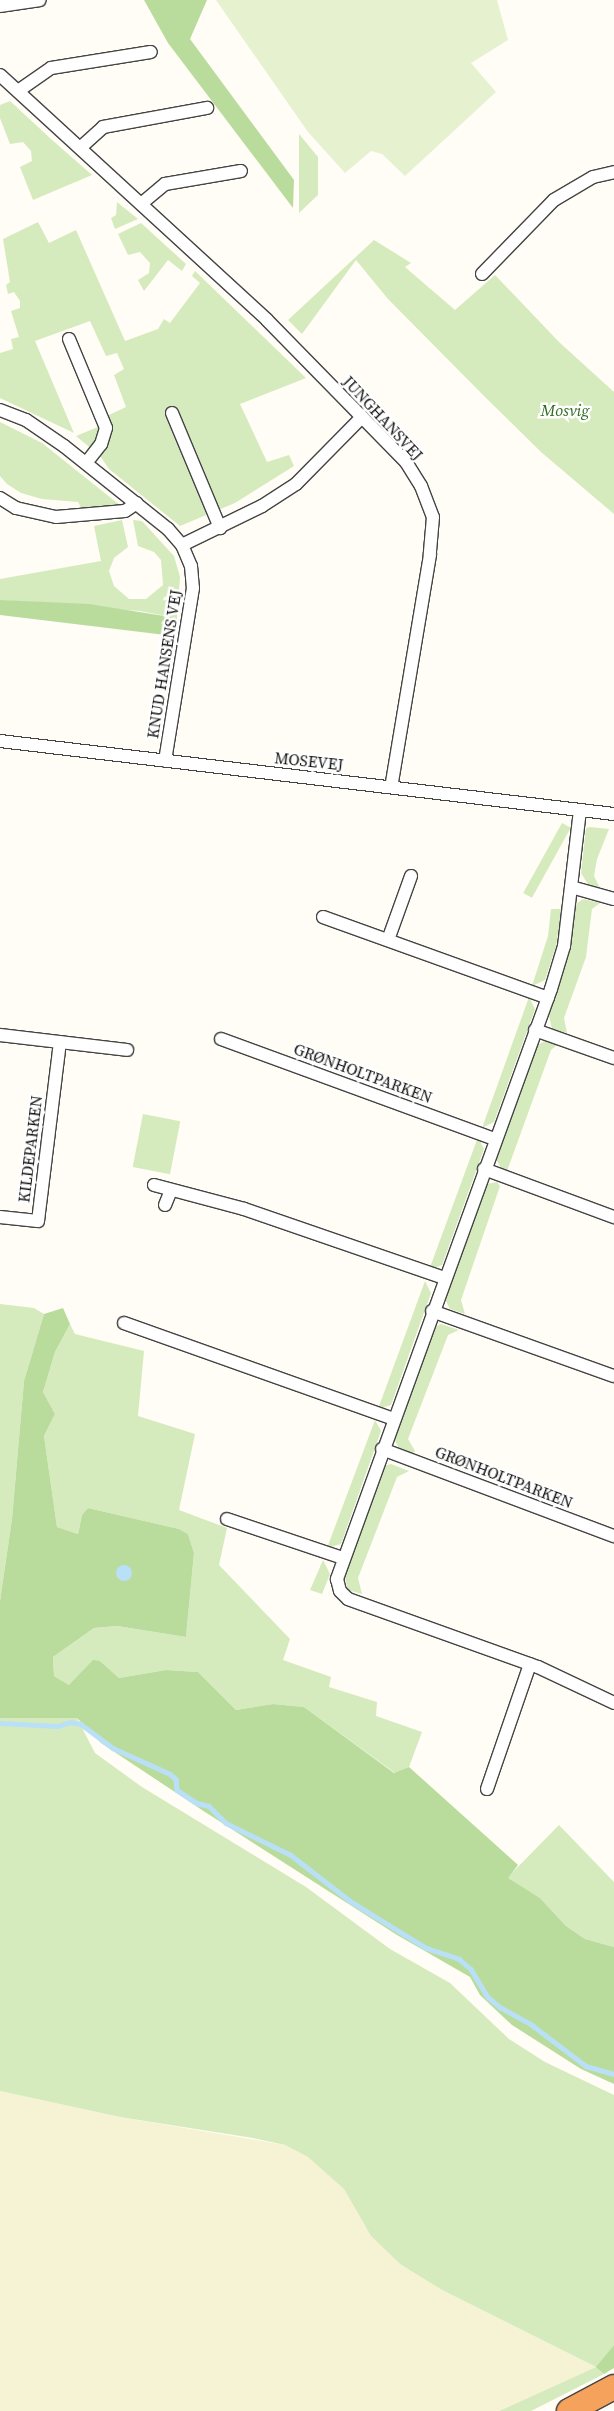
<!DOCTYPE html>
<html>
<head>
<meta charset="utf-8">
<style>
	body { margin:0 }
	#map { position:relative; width:614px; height:2411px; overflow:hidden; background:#fffdf5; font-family:"Source Serif 4",serif }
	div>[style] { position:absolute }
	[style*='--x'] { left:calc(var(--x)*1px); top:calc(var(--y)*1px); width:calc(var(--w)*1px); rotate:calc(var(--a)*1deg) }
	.farmland>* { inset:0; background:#f6f3d4 }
	.green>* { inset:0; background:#d5ebbd; transform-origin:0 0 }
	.forest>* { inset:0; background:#b9dc9c }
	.pitch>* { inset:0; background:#e6f2cf }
	.water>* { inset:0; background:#b9e0f7 }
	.round { border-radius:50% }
	.stream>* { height:4.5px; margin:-2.25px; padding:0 2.25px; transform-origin:2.25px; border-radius:2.25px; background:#b9e0f7 }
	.roads { filter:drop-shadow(1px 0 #444) drop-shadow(-1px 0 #444) drop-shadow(0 1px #444) drop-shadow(0 -1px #444) }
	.street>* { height:12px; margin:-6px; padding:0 6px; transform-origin:6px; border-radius:6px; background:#fff }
	.highway>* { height:24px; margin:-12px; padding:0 12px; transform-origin:12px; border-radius:12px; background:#f5a25d }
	span { translate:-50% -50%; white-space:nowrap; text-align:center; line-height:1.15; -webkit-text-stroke:5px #fff; paint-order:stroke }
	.park-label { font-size:16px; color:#2f6b1f; font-style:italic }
	.street-label { font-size:16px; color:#111 }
</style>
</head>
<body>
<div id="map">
	<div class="farmland">
		<div style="clip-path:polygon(0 2091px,120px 2117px,285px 2145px,308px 2157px,332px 2176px,344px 2189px,371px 2236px,400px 2264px,442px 2290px,596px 2367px,499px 2411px,0 2411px)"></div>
	</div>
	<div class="green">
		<div style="clip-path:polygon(10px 101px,51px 139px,92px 175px,33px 200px,20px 167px,32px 161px,31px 151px,23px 142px,10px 144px,0 118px,0 105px)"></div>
		<div style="clip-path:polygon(299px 134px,318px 157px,318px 195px,299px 213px)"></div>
		<div style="clip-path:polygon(117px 202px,138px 219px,115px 229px,111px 218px,116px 215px)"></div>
		<div style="clip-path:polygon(38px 222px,49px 243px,76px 230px,125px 341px,158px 329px,164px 319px,170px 323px,200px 283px,192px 276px,195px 271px,306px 378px,240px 404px,267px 462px,289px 455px,294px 466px,235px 503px,180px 526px,109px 469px,100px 456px,76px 436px,110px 422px,107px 416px,126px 407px,114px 375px,124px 369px,117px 353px,106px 356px,90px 321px,35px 341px,74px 433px,0 398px,0 353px,13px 349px,11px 339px,19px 337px,11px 311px,20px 308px,20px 301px,14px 292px,8px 294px,6px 285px,10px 282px,3px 239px)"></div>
		<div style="clip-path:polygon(141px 223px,186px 264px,182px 271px,168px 260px,144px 291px,138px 280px,149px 273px,150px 263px,140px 252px,128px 255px,118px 234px)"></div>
		<div style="clip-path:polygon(374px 240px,411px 263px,405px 267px,455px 310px,495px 275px,559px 342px,614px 392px,614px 514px,541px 452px,485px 397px,388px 299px,356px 260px,302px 334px,288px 320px)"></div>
		<div style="clip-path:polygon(0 422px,42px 443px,121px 506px,84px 513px,78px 502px,42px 499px,21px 493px,7px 484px,0 476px)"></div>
		<div style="clip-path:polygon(122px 520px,128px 547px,114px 558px,109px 571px,114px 586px,129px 599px,146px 599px,163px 585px,161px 560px,154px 552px,138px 546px,133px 520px,142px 521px,174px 556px,180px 577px,177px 618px,140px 611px,0 600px,0 579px,101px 561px,94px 526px)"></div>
		<div style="left:562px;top:823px;width:10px;height:80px;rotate:29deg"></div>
		<div style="clip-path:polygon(590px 827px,609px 829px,597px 859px,594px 876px,600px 888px,589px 886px,581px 873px,586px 828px)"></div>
		<div style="clip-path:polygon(583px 899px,600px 903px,592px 909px,586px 957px,564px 1018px,567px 1033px,552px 1029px,549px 1016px,571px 947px,576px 904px)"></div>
		<div style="clip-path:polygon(551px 909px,562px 909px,556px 946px,545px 980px,532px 986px,548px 936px)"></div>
		<div style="clip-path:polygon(529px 997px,535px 1009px,494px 1122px,482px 1128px)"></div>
		<div style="clip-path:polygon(549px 1039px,558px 1044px,551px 1050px,507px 1171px,502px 1170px,496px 1159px,537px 1045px)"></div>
		<div style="left:143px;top:1114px;width:38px;height:54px;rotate:11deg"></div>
		<div style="clip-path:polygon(478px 1137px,484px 1149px,442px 1265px,429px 1270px)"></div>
		<div style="clip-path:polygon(497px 1182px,500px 1186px,461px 1300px,465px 1314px,450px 1309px,444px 1297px,487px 1184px)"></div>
		<div style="clip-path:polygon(425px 1281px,431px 1293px,391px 1405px,378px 1409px)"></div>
		<div style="clip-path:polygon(0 1304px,34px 1308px,44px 1314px,24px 1381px,12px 1519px,0 1601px)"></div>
		<div style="clip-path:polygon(70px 1324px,75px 1334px,144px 1351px,138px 1416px,195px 1434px,179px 1510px,227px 1528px,219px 1565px,290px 1639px,283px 1660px,331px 1677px,329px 1687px,377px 1702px,376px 1716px,422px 1732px,409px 1767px,395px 1773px,304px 1707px,273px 1704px,236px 1710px,198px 1672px,166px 1670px,119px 1678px,100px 1661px,69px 1685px,54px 1676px,53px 1657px,94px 1628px,117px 1626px,186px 1637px,194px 1553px,188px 1534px,179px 1529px,88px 1508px,82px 1515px,78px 1534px,57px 1527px,44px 1436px,55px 1414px,43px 1392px,55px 1352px)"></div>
		<div style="clip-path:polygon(441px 1324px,459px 1330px,448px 1335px,408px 1439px,415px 1451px,412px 1454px,400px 1450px,394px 1439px,435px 1327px)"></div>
		<div style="clip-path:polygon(375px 1420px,381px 1431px,341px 1544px,327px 1548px)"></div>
		<div style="clip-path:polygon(391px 1464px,409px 1471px,397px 1477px,358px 1578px,362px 1594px,348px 1590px,344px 1574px,384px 1466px)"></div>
		<div style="clip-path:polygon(323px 1560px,330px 1574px,322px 1594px,310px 1590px)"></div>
		<div style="clip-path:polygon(0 1718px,77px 1718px,95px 1753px,142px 1787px,306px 1887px,390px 1949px,450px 1983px,509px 2039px,545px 2062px,614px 2095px,614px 2345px,597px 2367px,604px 2374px,531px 2411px,499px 2411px,596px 2367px,442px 2290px,400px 2264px,371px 2236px,344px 2189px,308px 2157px,285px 2145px,253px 2138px,120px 2117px,0 2091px)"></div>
		<div style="clip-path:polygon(559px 1825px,614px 1882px,614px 1947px,585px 1939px,566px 1926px,540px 1898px,507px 1878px)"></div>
	</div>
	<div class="forest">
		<div style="clip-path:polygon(144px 0,207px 0,190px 39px,294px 180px,293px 208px,168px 43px)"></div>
		<div style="clip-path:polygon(0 600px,89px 604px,177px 618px,174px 636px,0 615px)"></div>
		<div style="clip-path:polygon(63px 1308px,70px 1324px,55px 1352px,43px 1392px,55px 1414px,44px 1436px,57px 1527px,78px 1534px,82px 1515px,88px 1508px,179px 1529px,188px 1534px,194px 1553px,186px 1637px,117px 1626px,94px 1628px,53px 1657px,54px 1676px,69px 1685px,93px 1660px,100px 1661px,119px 1678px,166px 1670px,198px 1672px,236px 1710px,273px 1704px,304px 1707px,394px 1773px,409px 1767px,518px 1865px,508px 1878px,540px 1898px,566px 1926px,585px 1939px,614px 1947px,614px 2084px,581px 2069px,512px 2025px,480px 1995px,470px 1977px,397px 1935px,205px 1812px,101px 1743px,77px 1718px,0 1718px,0 1601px,12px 1519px,24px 1381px,44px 1314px)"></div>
		<div style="clip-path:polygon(614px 2345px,614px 2368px,604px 2374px,596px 2367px)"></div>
	</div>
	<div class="pitch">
		<div style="clip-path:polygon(216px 0,497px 0,508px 40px,471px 63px,496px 92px,405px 176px,382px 154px,371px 151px,345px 173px,308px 132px)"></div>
	</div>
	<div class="water">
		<div class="round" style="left:116px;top:1565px;width:16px;height:16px"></div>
	</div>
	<div class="stream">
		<div style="--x:0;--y:1723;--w:58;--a:3"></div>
		<div style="--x:58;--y:1726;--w:13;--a:-18"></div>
		<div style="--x:70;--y:1722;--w:11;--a:10"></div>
		<div style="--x:81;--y:1724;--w:40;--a:37"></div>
		<div style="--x:113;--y:1748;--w:63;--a:24.5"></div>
		<div style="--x:170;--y:1774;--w:8;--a:40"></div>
		<div style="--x:176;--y:1779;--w:11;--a:85"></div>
		<div style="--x:177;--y:1790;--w:24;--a:33"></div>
		<div style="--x:197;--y:1803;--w:12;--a:14"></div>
		<div style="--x:209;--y:1806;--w:24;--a:45"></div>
		<div style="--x:226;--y:1823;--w:72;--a:26.2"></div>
		<div style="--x:291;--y:1855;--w:75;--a:37.9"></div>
		<div style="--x:350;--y:1901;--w:89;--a:31.7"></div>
		<div style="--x:426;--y:1948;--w:35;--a:18"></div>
		<div style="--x:459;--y:1959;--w:16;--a:40"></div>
		<div style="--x:471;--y:1969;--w:33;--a:59"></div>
		<div style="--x:488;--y:1997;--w:16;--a:40"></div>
		<div style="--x:500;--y:2007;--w:37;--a:29"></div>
		<div style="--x:532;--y:2025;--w:68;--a:37.2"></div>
		<div style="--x:586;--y:2066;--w:29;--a:16"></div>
	</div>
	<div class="roads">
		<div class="street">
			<div style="--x:0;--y:6;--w:40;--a:-8.5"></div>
			<div style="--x:0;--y:75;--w:362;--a:42.5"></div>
			<div style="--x:267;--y:320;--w:199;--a:45.6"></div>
			<div style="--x:406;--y:462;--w:28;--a:58"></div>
			<div style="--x:421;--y:486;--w:33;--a:69"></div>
			<div style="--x:433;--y:517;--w:38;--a:95"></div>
			<div style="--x:430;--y:555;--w:235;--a:99.5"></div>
			<div style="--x:18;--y:91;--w:40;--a:-34.9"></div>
			<div style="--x:51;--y:68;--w:101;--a:-9.1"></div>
			<div style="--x:80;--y:148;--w:31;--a:-42"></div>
			<div style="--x:103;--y:127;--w:106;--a:-10.4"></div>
			<div style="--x:141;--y:204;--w:31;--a:-40"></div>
			<div style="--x:165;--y:184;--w:77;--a:-9.7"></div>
			<div style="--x:482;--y:274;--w:103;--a:-45.8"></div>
			<div style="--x:554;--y:200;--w:45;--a:-30.5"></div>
			<div style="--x:593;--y:177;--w:22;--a:-13"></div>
			<div style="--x:69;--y:339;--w:96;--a:67.4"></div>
			<div style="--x:106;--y:428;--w:17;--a:107"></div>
			<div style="--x:101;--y:444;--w:24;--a:128"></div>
			<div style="--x:0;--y:410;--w:28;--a:21"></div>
			<div style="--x:26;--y:420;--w:46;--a:34.4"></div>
			<div style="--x:64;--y:446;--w:133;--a:38.6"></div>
			<div style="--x:168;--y:529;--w:21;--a:49"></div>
			<div style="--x:182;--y:545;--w:23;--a:67"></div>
			<div style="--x:191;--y:566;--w:22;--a:85"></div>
			<div style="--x:193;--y:588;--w:175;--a:99.2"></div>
			<div style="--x:172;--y:413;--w:125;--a:67.3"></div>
			<div style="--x:0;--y:498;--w:19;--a:32"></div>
			<div style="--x:16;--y:508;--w:41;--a:12.7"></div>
			<div style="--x:56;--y:517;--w:69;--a:-5"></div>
			<div style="--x:125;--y:511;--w:14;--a:-34"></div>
			<div style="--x:182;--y:545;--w:89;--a:-26"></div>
			<div style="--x:262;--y:506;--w:40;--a:-32.9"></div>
			<div style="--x:296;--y:484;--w:94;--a:-45.4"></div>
			<div style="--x:0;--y:741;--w:618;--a:6.78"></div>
			<div style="--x:580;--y:810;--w:137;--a:96.7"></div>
			<div style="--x:564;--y:946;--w:45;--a:106.8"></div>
			<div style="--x:551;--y:989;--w:628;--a:109.94"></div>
			<div style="--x:337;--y:1579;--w:12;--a:76"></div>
			<div style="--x:340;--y:1591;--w:11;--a:45"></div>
			<div style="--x:348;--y:1599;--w:202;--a:19.7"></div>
			<div style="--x:538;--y:1667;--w:84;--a:25.3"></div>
			<div style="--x:571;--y:887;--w:45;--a:15.6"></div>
			<div style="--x:323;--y:917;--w:239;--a:19.8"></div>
			<div style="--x:388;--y:940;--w:68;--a:-70.2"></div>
			<div style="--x:535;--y:1030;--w:84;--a:19.5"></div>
			<div style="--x:0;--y:1035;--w:128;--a:6.7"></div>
			<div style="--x:221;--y:1039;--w:292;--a:20.1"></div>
			<div style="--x:484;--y:1169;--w:139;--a:20.3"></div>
			<div style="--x:154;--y:1185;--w:93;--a:14.9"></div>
			<div style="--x:244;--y:1209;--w:212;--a:19"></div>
			<div style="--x:165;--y:1205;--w:16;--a:-68"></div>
			<div style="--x:0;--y:1217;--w:38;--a:6"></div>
			<div style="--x:38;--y:1221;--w:180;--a:-83"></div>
			<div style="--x:432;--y:1311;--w:193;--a:19.7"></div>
			<div style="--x:124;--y:1323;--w:286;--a:19.6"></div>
			<div style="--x:382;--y:1449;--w:248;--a:20.6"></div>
			<div style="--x:227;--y:1519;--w:122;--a:18.6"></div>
			<div style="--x:487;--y:1789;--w:132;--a:-71"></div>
		</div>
		<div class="highway">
			<div style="--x:569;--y:2411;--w:51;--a:-28.1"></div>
		</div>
	</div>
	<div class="park-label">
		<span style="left:565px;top:410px">Mosvig</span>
	</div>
	<div class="street-label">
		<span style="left:383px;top:418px;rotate:47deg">JUNGHANSVEJ</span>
		<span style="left:164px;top:664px;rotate:-81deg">KNUD HANSENS VEJ</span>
		<span style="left:309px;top:761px;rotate:6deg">MOSEVEJ</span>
		<span style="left:363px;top:1073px;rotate:20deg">GRØNHOLTPARKEN</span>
		<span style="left:30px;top:1149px;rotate:-83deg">KILDEPARKEN</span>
		<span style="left:504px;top:1477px;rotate:21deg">GRØNHOLTPARKEN</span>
	</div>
</div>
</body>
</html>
